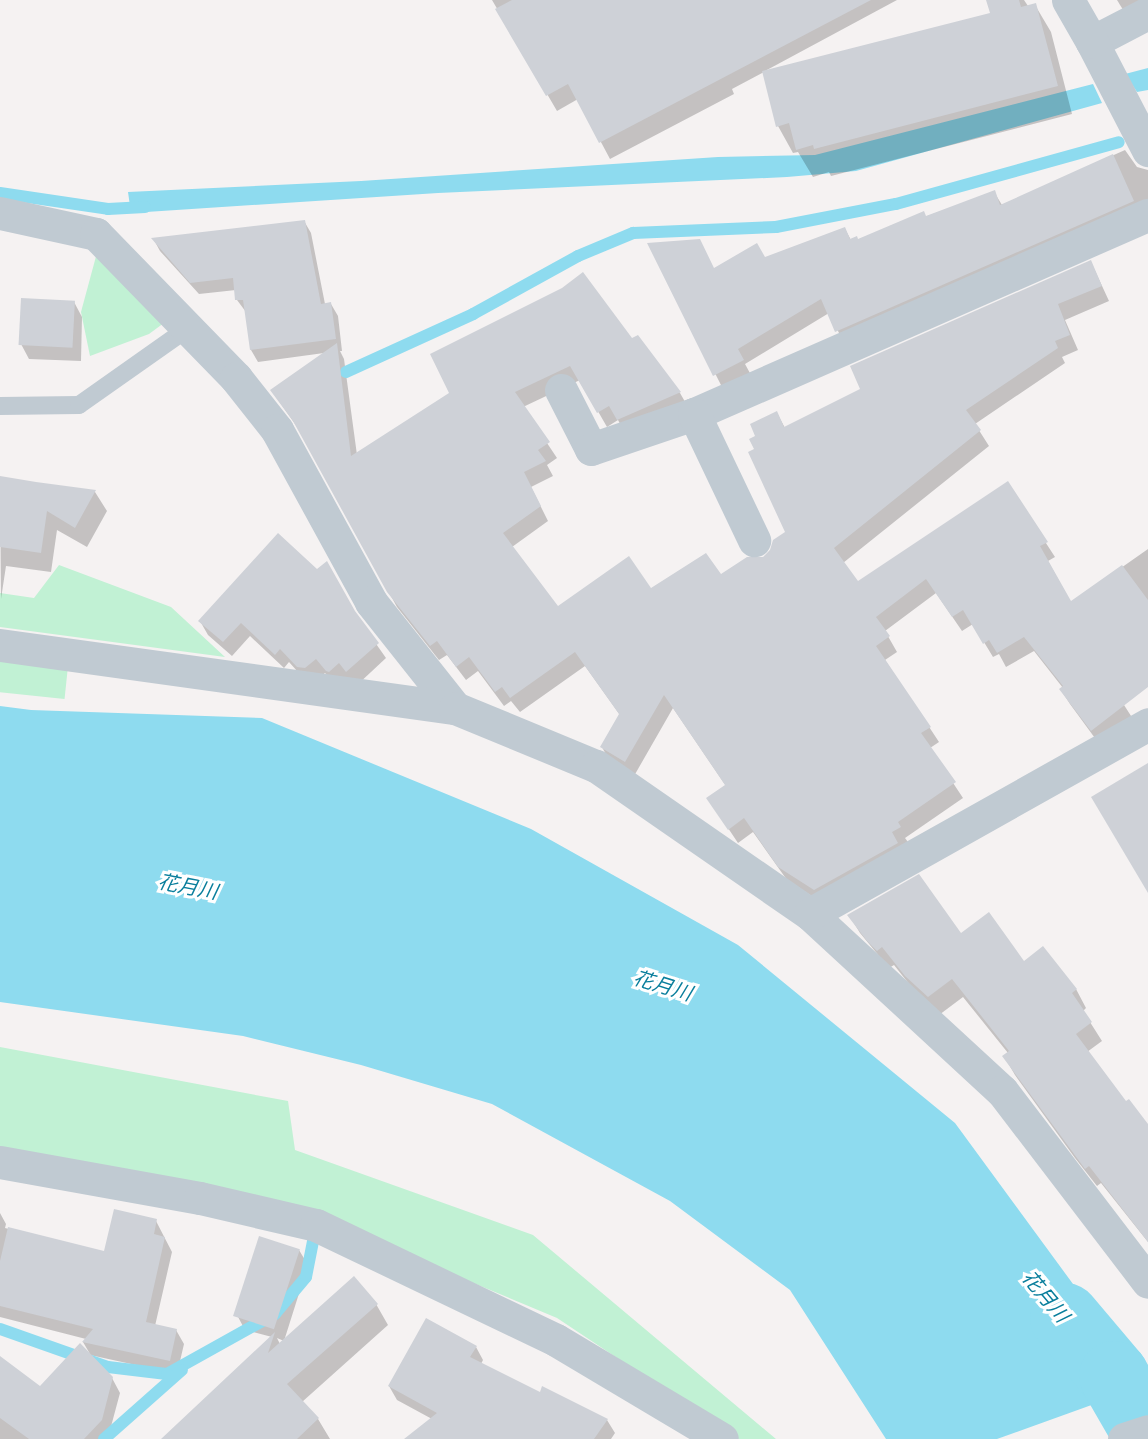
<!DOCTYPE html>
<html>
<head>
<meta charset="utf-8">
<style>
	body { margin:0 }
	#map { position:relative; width:1148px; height:1439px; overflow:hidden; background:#f5f2f2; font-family:"Archivo Narrow","Noto Sans JP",sans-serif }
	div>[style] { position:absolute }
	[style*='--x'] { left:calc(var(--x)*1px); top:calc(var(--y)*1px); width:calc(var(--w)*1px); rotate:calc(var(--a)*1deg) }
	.green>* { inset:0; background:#c1f1d4; transform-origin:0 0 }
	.water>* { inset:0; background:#8edbef }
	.shadow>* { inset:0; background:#0003 }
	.stream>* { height:12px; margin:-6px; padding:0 6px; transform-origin:6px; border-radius:6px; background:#8edbef }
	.river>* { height:70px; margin:-35px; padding:0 35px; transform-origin:35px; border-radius:35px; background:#8edbef }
	.building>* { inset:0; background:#ced1d7; transform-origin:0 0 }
	.service>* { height:18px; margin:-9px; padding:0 9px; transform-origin:9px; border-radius:9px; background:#c0cad2 }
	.minor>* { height:33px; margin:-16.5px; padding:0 16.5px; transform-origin:16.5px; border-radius:16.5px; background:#c0cad2 }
	.tertiary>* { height:33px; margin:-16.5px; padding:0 16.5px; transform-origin:16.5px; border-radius:16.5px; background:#c0cad2 }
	span { translate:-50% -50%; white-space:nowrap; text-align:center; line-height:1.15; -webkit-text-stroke:6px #fff; paint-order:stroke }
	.water-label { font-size:20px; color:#097e9c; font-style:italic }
</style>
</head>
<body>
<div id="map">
	<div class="green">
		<div style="clip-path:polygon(98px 249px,172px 317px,149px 334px,90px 356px,81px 312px)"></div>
		<div style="clip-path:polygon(59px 565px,171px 607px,225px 657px,0 627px,0 593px,34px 598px)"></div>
		<div style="left:0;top:653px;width:69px;height:39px;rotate:6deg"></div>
		<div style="clip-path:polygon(0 1047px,288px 1101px,295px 1150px,533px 1235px,776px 1439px,739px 1439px,557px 1318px,284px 1204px,0 1152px)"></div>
	</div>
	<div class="water">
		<div style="clip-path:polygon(1148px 68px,1148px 90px,1137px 92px,1125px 74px)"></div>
		<div style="clip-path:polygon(1093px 84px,1102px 103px,856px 171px,787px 177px,438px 193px,131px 213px,128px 192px,361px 181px,718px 157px,815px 155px)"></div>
		<div style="clip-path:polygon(0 706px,31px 710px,262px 718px,531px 829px,738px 945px,955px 1123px,1147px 1385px,997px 1439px,886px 1439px,790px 1290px,670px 1201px,492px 1104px,361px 1065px,243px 1036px,0 1002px)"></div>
	</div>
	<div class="shadow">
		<div style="clip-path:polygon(492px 0,897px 0,765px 71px,992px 14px,988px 0,1024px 0,1028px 6px,1035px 5px,1051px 32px,1072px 114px,831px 176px,829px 172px,813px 177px,798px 152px,793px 153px,778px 126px,764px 72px,732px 89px,734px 94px,610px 159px,578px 99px,557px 111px)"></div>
		<div style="clip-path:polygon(1117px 0,1148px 0,1125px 13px)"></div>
		<div style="clip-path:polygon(1125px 150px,1137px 167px,1148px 170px,1148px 212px,845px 345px,829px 313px,745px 364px,751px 375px,723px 389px,650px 245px,715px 270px,764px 259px,845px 229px,851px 240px,858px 241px,994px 192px,1002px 205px)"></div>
		<div style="clip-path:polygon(304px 221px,311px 233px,325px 304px,331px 304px,338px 316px,342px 351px,340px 351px,344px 359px,357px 455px,637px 337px,680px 393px,688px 407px,626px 435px,618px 420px,607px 427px,580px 380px,523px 407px,557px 458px,547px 465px,553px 476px,531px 487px,548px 521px,512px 547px,558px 608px,721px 576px,763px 558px,787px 532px,756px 450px,757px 437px,777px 413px,785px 428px,862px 389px,1091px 262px,1109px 301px,1065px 320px,1078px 350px,1062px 357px,1065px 363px,975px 424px,989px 446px,843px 563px,858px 583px,1007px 483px,1055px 557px,1048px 561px,1071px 603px,1148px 549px,1148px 677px,1124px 705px,1133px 719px,1100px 745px,1070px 704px,1061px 690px,1063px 688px,1034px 651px,1006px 667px,999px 654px,993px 657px,973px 624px,962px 631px,936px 593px,885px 631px,897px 652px,885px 660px,939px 742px,930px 748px,963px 798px,905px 838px,908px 842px,824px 904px,787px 880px,753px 832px,738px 843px,708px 798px,726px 786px,673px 708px,634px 776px,610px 762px,602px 747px,620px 715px,585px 666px,520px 712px,511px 701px,504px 706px,478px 671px,466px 680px,447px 655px,439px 660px,397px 607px,302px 434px,272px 391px,324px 353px,258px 362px,251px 350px,246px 312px,237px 300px,236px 290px,199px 294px,160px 251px,154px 240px)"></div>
		<div style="clip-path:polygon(74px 302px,82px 317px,81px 361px,29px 359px,21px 344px)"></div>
		<div style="clip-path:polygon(0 478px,95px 492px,107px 511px,87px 547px,57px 530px,51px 572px,6px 566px,1px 599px)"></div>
		<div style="clip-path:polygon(355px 614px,386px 658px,356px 686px,336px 685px,325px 673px,314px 682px,306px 681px,289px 662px,284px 668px,250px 636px,232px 656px,208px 635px,200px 621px)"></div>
		<div style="clip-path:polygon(849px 915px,961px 935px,1076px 989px,1086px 1008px,1083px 1011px,1102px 1041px,1087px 1052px,1126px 1103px,1148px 1126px,1148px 1242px,1101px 1183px,1097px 1186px,1075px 1158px,1015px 1075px,1004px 1056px,1008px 1053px,963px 997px,939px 1015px,917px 994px,894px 965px,889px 968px,860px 933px)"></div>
		<div style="clip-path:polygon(0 1213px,6px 1224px,5px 1228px,105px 1253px,156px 1221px,172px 1252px,155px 1326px,176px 1330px,184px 1344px,177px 1374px,90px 1355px,112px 1378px,120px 1393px,109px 1434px,104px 1439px,0 1439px,0 1358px,40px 1388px,90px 1354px,83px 1342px,86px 1339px,0 1317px)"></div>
		<div style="clip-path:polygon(evenodd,299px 1250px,308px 1265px,284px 1341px,376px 1304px,388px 1325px,302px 1402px,318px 1419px,330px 1439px,163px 1439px,272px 1337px,245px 1330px,237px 1315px,299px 1250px,277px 1338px,284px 1341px,280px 1344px,277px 1338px)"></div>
		<div style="clip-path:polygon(476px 1347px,483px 1360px,481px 1364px,540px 1394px,607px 1420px,615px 1433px,611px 1439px,415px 1439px,432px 1419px,397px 1400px,389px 1386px)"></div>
	</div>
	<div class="stream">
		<div style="--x:0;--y:193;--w:109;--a:8.4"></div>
		<div style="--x:108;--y:209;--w:37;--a:-3"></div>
		<div style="--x:346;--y:372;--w:140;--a:-24.5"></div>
		<div style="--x:473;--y:314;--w:120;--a:-28.9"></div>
		<div style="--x:578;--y:256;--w:60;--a:-22.7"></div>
		<div style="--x:633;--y:233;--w:143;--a:-2.4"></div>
		<div style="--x:776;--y:227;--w:122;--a:-10.9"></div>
		<div style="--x:896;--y:204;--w:231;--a:-15.5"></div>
		<div style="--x:0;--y:1329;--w:114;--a:19.4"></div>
		<div style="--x:108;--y:1367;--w:59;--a:6.8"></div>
		<div style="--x:167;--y:1374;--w:124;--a:-29.1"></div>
		<div style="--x:275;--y:1314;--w:48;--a:-50"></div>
		<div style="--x:306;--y:1277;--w:52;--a:-78.9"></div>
		<div style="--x:104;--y:1439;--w:104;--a:-41.5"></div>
	</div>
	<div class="river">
		<div style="--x:1065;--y:1318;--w:76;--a:49.8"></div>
		<div style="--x:1114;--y:1376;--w:68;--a:60"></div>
	</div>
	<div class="building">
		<div style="clip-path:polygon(512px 0,871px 0,599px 143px,568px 84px,546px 96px,495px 9px)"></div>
		<div style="clip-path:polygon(986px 0,1019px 0,1021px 7px,1036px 3px,1058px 86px,814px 149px,813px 145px,796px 150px,789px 123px,776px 127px,762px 71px,990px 13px)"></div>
		<div style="clip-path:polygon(1113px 154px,1134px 201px,835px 332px,821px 299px,738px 349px,744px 360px,713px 376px,647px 243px,700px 239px,714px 268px,757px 243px,765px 257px,845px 227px,850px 239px,857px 236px,858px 239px,924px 211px,926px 216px,995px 190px,1000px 205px)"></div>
		<div style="clip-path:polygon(305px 220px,321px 304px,331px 302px,336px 339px,250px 350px,243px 300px,235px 300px,233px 278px,190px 283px,151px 238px)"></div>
		<div style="clip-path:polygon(1091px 260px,1102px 286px,1058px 304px,1070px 335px,1055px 341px,1058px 348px,966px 410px,981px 430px,834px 548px,858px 581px,1008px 481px,1048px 542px,1040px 546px,1071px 601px,1122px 565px,1148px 600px,1148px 687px,1091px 731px,1059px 689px,1063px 686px,1024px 637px,997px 653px,989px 640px,983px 644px,963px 610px,952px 617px,926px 579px,876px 617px,890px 636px,876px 646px,931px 727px,921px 733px,956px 782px,898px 822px,901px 827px,892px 832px,898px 843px,814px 890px,778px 867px,744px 818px,728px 830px,706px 798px,725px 785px,664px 695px,625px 762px,600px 747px,619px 714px,575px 652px,510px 698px,502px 687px,495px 692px,469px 657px,456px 667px,437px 641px,430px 646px,387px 592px,293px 421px,270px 390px,337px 343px,351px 456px,449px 393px,430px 354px,562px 288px,583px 272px,632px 338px,638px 335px,681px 392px,617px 420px,609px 406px,597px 413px,570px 366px,515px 392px,550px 442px,538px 450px,546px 461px,524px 472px,541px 506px,503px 533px,558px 606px,629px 556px,651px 588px,706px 553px,721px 574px,747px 557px,763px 557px,770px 550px,773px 540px,785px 532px,748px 452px,754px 449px,749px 439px,755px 436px,750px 424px,777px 411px,784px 427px,860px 389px,850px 366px)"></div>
		<div style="left:21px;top:298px;width:54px;height:47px;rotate:3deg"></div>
		<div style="clip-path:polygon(0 476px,36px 482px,96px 490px,75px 528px,47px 511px,41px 553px,0 547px)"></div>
		<div style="clip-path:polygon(278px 533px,317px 569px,327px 561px,355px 611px,379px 643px,346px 672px,339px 663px,329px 672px,326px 671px,316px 659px,305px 668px,297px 667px,280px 649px,275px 655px,241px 623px,223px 642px,198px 621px)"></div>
		<div style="clip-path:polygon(1148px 763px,1148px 893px,1091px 797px)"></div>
		<div style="clip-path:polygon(919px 874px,961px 933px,989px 912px,1024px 961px,1043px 946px,1077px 989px,1072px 993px,1092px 1022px,1076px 1034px,1126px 1101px,1129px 1099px,1148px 1124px,1148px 1242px,1089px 1166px,1085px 1169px,1063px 1139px,1002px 1056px,1009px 1051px,952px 979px,928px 997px,905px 976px,882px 947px,877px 951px,867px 941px,847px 915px)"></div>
		<div style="clip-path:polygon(114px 1209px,157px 1219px,154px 1234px,165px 1237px,146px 1322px,177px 1329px,170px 1361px,82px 1342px,93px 1329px,0 1306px,0 1261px,8px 1227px,104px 1251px)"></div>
		<div style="left:259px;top:1236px;width:43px;height:84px;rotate:18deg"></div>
		<div style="clip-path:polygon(354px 1276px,378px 1304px,287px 1384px,319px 1418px,297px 1439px,161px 1439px,275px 1332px,268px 1353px)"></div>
		<div style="clip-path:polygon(426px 1318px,477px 1346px,470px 1357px,540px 1392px,542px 1386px,608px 1419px,594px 1439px,404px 1439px,437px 1413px,388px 1386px)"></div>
		<div style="clip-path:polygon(80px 1343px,113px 1377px,102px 1420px,84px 1439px,29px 1439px,0 1418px,0 1356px,40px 1386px)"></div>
	</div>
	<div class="service">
		<div style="--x:0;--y:406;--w:79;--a:-0.7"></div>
		<div style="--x:79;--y:405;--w:133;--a:-35.2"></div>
	</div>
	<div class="minor">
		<div style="--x:1148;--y:13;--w:63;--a:152.6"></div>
		<div style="--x:1092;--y:42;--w:122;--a:62.6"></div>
		<div style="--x:0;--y:213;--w:98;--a:12.3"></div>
		<div style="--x:96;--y:234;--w:201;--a:45.8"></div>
		<div style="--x:236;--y:378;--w:66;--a:51.7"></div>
		<div style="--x:277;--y:430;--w:196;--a:61.3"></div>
		<div style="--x:371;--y:602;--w:135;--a:51.6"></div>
		<div style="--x:561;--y:390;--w:66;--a:63"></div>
		<div style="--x:591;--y:449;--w:109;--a:-18.8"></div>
		<div style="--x:694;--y:414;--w:496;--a:-23.7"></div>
		<div style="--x:694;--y:414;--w:140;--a:64.5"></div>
		<div style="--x:0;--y:645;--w:459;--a:7.9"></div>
		<div style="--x:455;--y:708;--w:152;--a:22.4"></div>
		<div style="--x:596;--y:766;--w:260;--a:34.7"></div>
		<div style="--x:810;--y:914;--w:261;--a:42.7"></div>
		<div style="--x:1002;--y:1091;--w:240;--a:52.6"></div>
		<div style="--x:810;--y:914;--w:388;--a:-29.3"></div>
		<div style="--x:0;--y:1162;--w:203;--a:10.2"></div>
		<div style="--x:200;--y:1198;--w:119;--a:13.1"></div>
		<div style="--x:316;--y:1225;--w:266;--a:25.6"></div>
		<div style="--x:556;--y:1340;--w:193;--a:30.8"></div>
	</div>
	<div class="tertiary">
		<div style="--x:1068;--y:0;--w:48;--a:60.3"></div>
		<div style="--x:1124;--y:1439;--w:25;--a:-18"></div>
	</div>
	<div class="water-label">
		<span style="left:188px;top:886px;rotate:11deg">花月川</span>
		<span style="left:663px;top:985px;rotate:17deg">花月川</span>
		<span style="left:1046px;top:1296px;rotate:50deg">花月川</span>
	</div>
</div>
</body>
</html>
